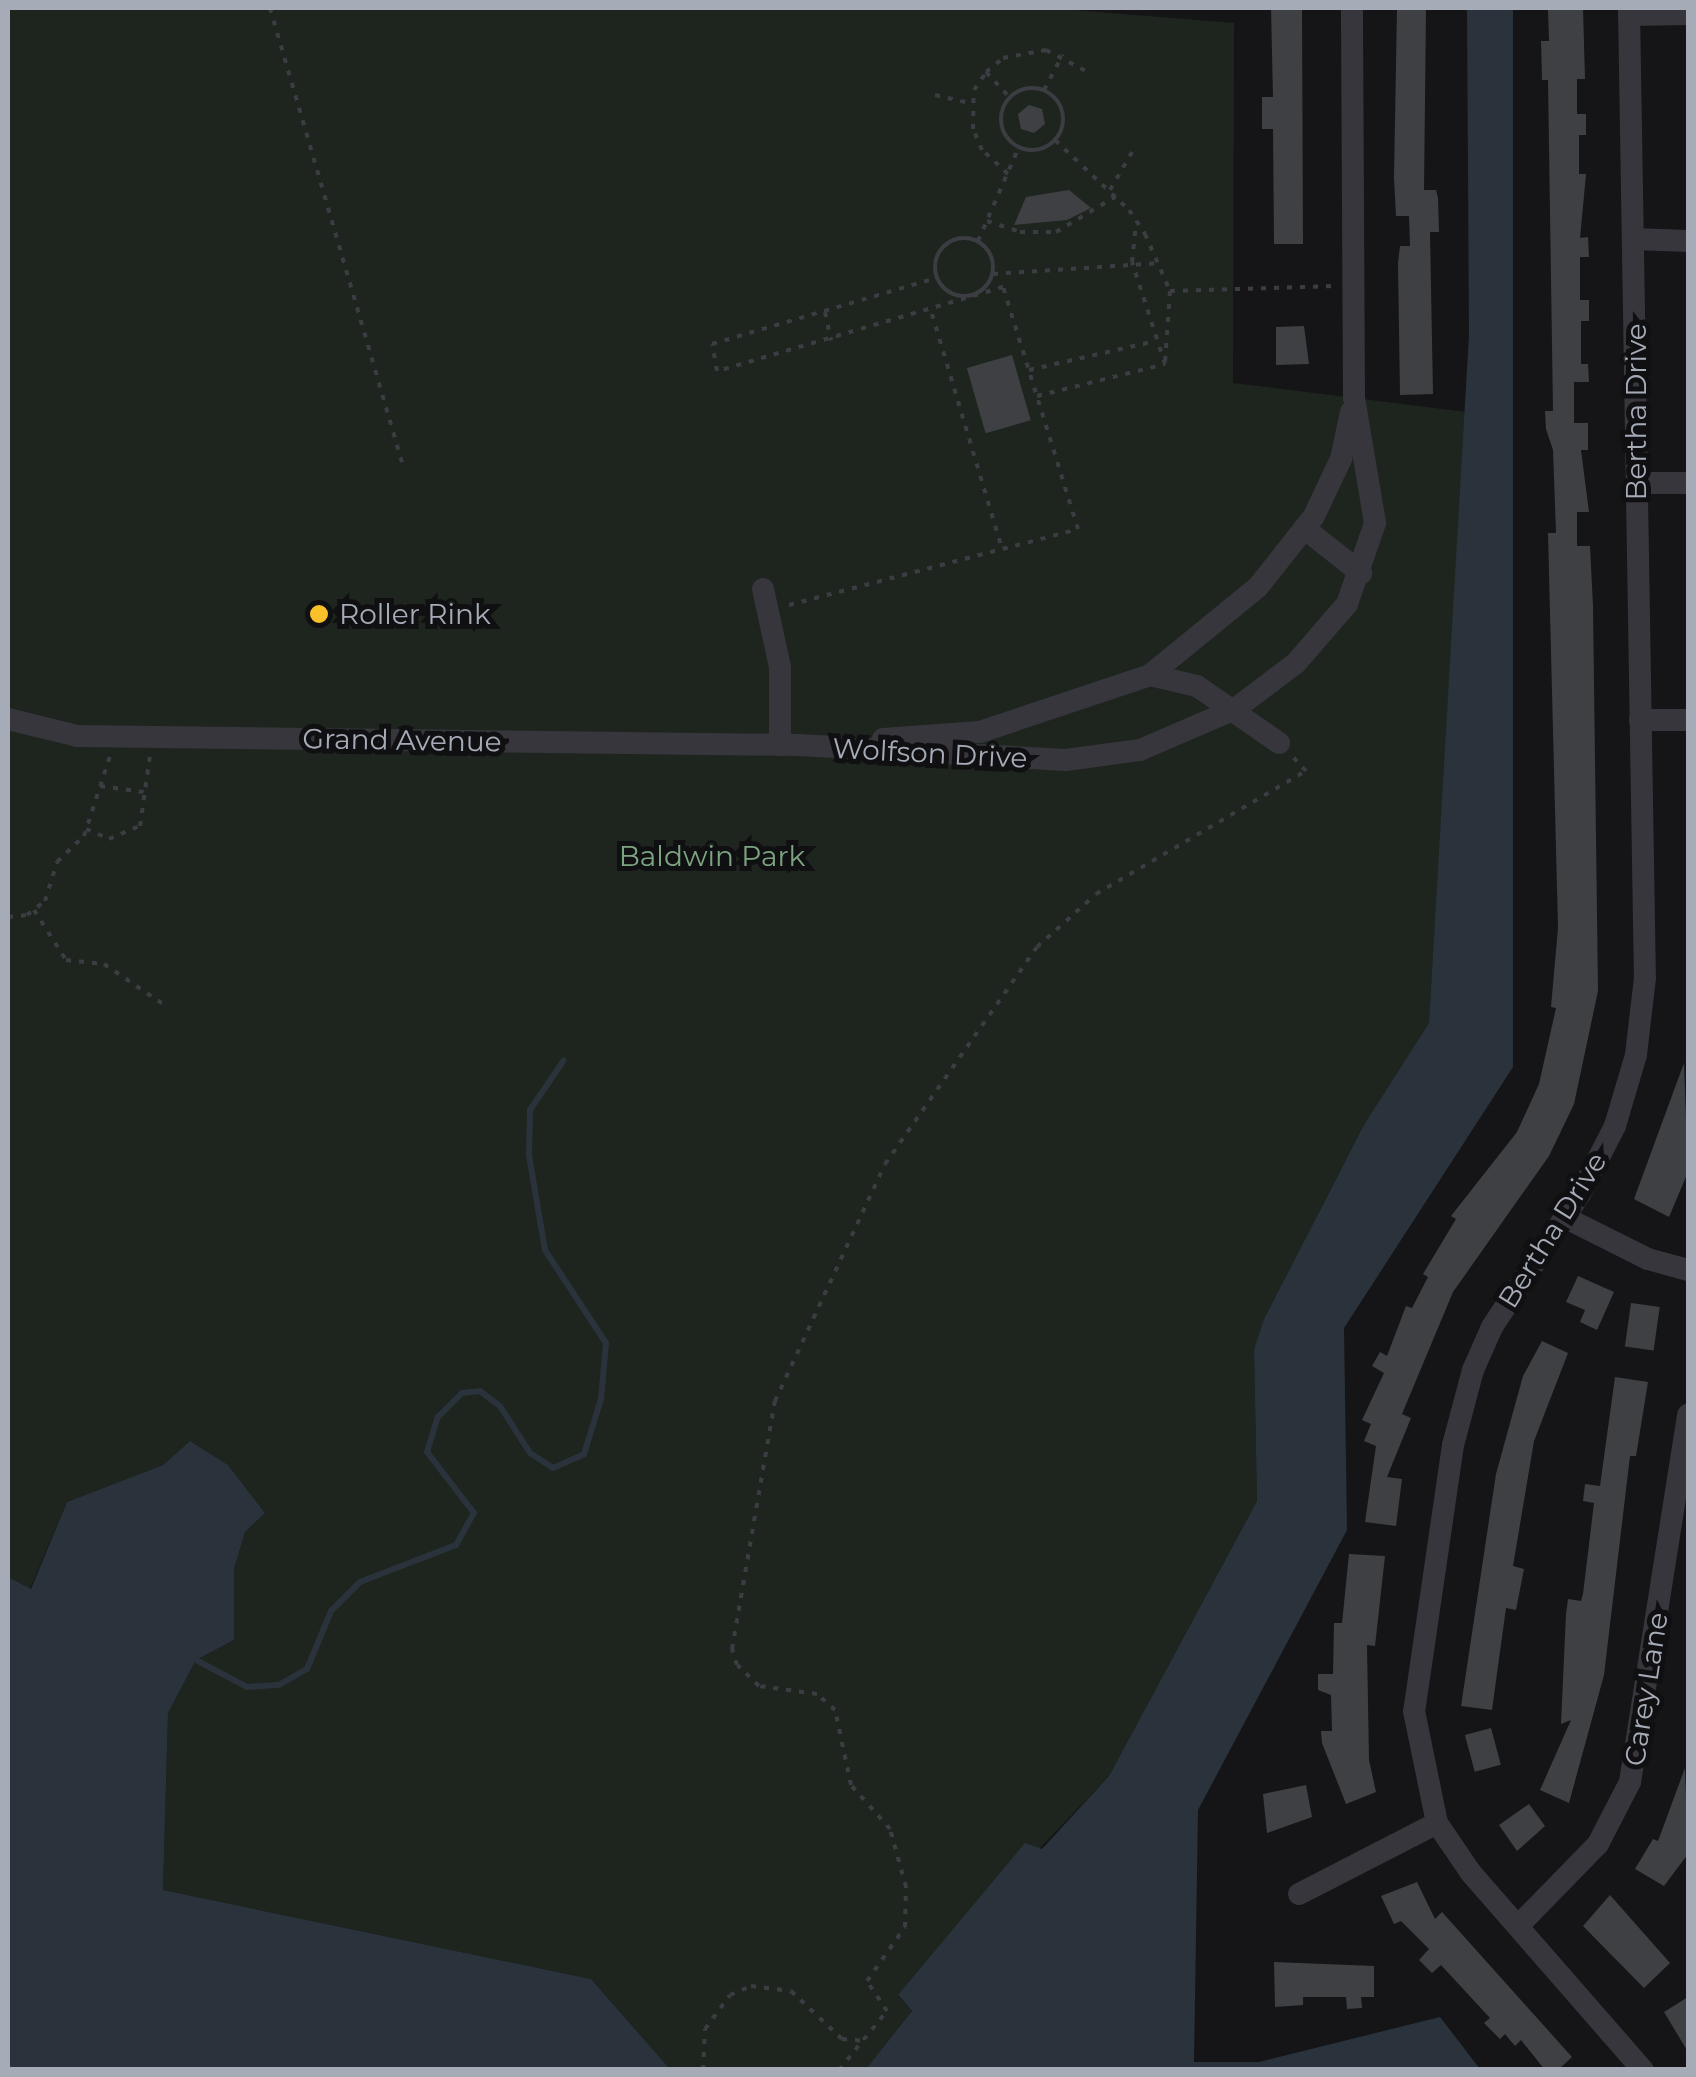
<!DOCTYPE html>
<html>
<head>
<meta charset="utf-8">
<style>
	body { margin:0 }
	#map { position:relative; width:1696px; height:2077px; overflow:hidden; background:#151517; font-family:Montserrat,sans-serif }
	div>[style] { position:absolute }
	[style*='--x'] { left:calc(var(--x)*1px); top:calc(var(--y)*1px); width:calc(var(--w)*1px); rotate:calc(var(--a)*1deg) }
	.green>* { inset:0; background:#1d251e }
	.water>* { inset:0; background:#2a333b }
	.stream>* { height:6px; margin:-3px; padding:0 3px; transform-origin:3px; border-radius:3px; background:#2a333b }
	.building>* { inset:0; background:#3f4044; transform-origin:0 0 }
	.path>* { height:4px; margin-top:-2px; transform-origin:0; background:repeating-linear-gradient(90deg,#3c3d43 0 5px,transparent 0 13px) }
	.path>.ring { margin:-2px; padding:0; box-sizing:content-box; background:none; border:4px solid #3c3d43; border-radius:50% }
	.minor>* { height:22px; margin:-11px; padding:0 11px; transform-origin:11px; border-radius:11px; background:#36363c }
	.dots>* { width:28px; height:28px; translate:-50% -50%; box-sizing:border-box; border:5px solid #101012; border-radius:50% }
	span { translate:-50% -50%; white-space:nowrap; text-align:center; line-height:1.15; -webkit-text-stroke:10px #101012; paint-order:stroke }
	.street-label { font-size:28px; color:#a6abb8 }
	.poi-label { font-size:28px; color:#a6abb8 }
	.left { translate:0 -50%; text-align:left }
	.park-label { font-size:28px; color:#7ca481 }
	.frame { position:absolute; inset:0; border:10px solid #a6abb8; pointer-events:none }
</style>
</head>
<body>
<div id="map">
	<div class="green">
		<div style="clip-path:polygon(8px 8px,1048px 8px,1234px 23px,1233px 383px,1466px 412px,1429px 1023px,1345px 1162px,1264px 1319px,1254px 1349px,1257px 1501px,1109px 1776px,898px 1996px,912px 2011px,866px 2069px,670px 2069px,591px 1979px,163px 1890px,168px 1713px,196px 1660px,234px 1640px,234px 1569px,245px 1532px,265px 1513px,228px 1465px,190px 1441px,163px 1465px,67px 1502px,30px 1589px,8px 1577px)"></div>
	</div>
	<div class="water">
		<div style="clip-path:polygon(1467px 8px,1513px 8px,1513px 1067px,1344px 1328px,1347px 1530px,1198px 1810px,1194px 2062px,1259px 2062px,1440px 2017px,1480px 2069px,866px 2069px,912px 2011px,898px 1995px,1025px 1843px,1042px 1849px,1109px 1776px,1257px 1501px,1254px 1349px,1264px 1319px,1364px 1125px,1429px 1023px,1469px 335px)"></div>
		<div style="clip-path:polygon(190px 1441px,228px 1465px,265px 1513px,245px 1532px,234px 1569px,234px 1640px,196px 1660px,168px 1713px,163px 1890px,591px 1979px,670px 2069px,8px 2069px,8px 1577px,31px 1589px,67px 1502px,163px 1465px)"></div>
	</div>
	<div class="stream">
		<div style="--x:196;--y:1660;--w:58;--a:27.9"></div>
		<div style="--x:247;--y:1687;--w:32;--a:-4"></div>
		<div style="--x:279;--y:1685;--w:32;--a:-30"></div>
		<div style="--x:307;--y:1669;--w:63;--a:-67.5"></div>
		<div style="--x:331;--y:1611;--w:41;--a:-45"></div>
		<div style="--x:360;--y:1582;--w:103;--a:-21.1"></div>
		<div style="--x:456;--y:1545;--w:37;--a:-61"></div>
		<div style="--x:474;--y:1513;--w:77;--a:-127.6"></div>
		<div style="--x:427;--y:1452;--w:37;--a:-73"></div>
		<div style="--x:438;--y:1417;--w:34;--a:-45"></div>
		<div style="--x:462;--y:1393;--w:18;--a:-6"></div>
		<div style="--x:480;--y:1391;--w:25;--a:37"></div>
		<div style="--x:500;--y:1406;--w:56;--a:57.4"></div>
		<div style="--x:530;--y:1453;--w:27;--a:33"></div>
		<div style="--x:553;--y:1468;--w:34;--a:-24"></div>
		<div style="--x:584;--y:1454;--w:58;--a:-72.8"></div>
		<div style="--x:601;--y:1399;--w:56;--a:-84.9"></div>
		<div style="--x:606;--y:1343;--w:111;--a:-123.3"></div>
		<div style="--x:545;--y:1250;--w:96;--a:-99.6"></div>
		<div style="--x:529;--y:1155;--w:45;--a:-88.7"></div>
		<div style="--x:530;--y:1110;--w:60;--a:-55.8"></div>
	</div>
	<div class="building">
		<div style="clip-path:polygon(1271px 8px,1302px 8px,1303px 244px,1274px 244px,1273px 129px,1262px 129px,1262px 97px,1273px 97px)"></div>
		<div style="clip-path:polygon(1397px 8px,1426px 8px,1424px 190px,1436px 190px,1438px 198px,1439px 232px,1430px 232px,1433px 394px,1400px 395px,1398px 263px,1400px 246px,1410px 246px,1409px 216px,1396px 216px,1394px 178px)"></div>
		<div style="clip-path:polygon(1548px 8px,1583px 8px,1585px 79px,1577px 79px,1577px 114px,1586px 114px,1586px 135px,1579px 135px,1579px 174px,1586px 174px,1580px 238px,1588px 237px,1589px 257px,1580px 257px,1580px 300px,1589px 300px,1589px 321px,1581px 321px,1581px 364px,1588px 364px,1589px 382px,1574px 382px,1574px 423px,1588px 423px,1588px 450px,1581px 450px,1589px 512px,1577px 512px,1577px 546px,1590px 546px,1593px 606px,1598px 991px,1574px 1104px,1549px 1156px,1453px 1292px,1402px 1414px,1411px 1418px,1387px 1477px,1402px 1479px,1396px 1526px,1365px 1522px,1376px 1446px,1364px 1441px,1371px 1424px,1362px 1420px,1384px 1373px,1372px 1366px,1380px 1352px,1387px 1356px,1406px 1306px,1412px 1308px,1428px 1277px,1423px 1274px,1456px 1219px,1451px 1216px,1517px 1132px,1539px 1084px,1556px 1008px,1551px 1007px,1558px 928px,1548px 533px,1556px 533px,1553px 450px,1546px 429px,1545px 411px,1553px 411px,1548px 80px,1542px 80px,1541px 41px,1549px 41px)"></div>
		<div style="clip-path:polygon(1029px 105px,1042px 109px,1045px 124px,1034px 133px,1021px 129px,1018px 114px)"></div>
		<div style="clip-path:polygon(1069px 190px,1091px 208px,1067px 220px,1014px 225px,1026px 197px)"></div>
		<div style="clip-path:polygon(1304px 326px,1309px 364px,1276px 365px,1276px 327px)"></div>
		<div style="left:1012px;top:355px;width:68px;height:47px;rotate:74deg"></div>
		<div style="clip-path:polygon(1684px 1063px,1688px 1172px,1669px 1217px,1634px 1199px)"></div>
		<div style="clip-path:polygon(1578px 1276px,1614px 1292px,1597px 1330px,1580px 1322px,1585px 1310px,1566px 1302px)"></div>
		<div style="left:1631px;top:1303px;width:29px;height:44px;rotate:8deg"></div>
		<div style="clip-path:polygon(1542px 1341px,1568px 1353px,1534px 1441px,1513px 1566px,1524px 1569px,1516px 1610px,1506px 1608px,1492px 1710px,1461px 1706px,1496px 1474px,1523px 1376px)"></div>
		<div style="clip-path:polygon(1615px 1377px,1648px 1382px,1636px 1456px,1630px 1456px,1604px 1675px,1569px 1803px,1540px 1790px,1571px 1720px,1561px 1724px,1566px 1614px,1568px 1599px,1581px 1601px,1583px 1594px,1594px 1503px,1583px 1501px,1585px 1484px,1600px 1486px)"></div>
		<div style="clip-path:polygon(1349px 1554px,1385px 1556px,1375px 1646px,1367px 1645px,1369px 1760px,1376px 1792px,1346px 1804px,1322px 1743px,1321px 1731px,1332px 1731px,1331px 1695px,1318px 1690px,1318px 1674px,1333px 1674px,1334px 1623px,1342px 1623px)"></div>
		<div style="left:1491px;top:1728px;width:38px;height:27px;rotate:75deg"></div>
		<div style="clip-path:polygon(1685px 1768px,1688px 1854px,1664px 1886px,1635px 1869px,1653px 1839px,1658px 1841px)"></div>
		<div style="clip-path:polygon(1306px 1785px,1312px 1817px,1267px 1833px,1263px 1794px)"></div>
		<div style="clip-path:polygon(1529px 1804px,1545px 1826px,1517px 1851px,1499px 1825px)"></div>
		<div style="clip-path:polygon(1417px 1882px,1435px 1919px,1442px 1912px,1572px 2057px,1558px 2070px,1545px 2070px,1521px 2040px,1515px 2046px,1505px 2034px,1500px 2039px,1484px 2023px,1490px 2018px,1441px 1965px,1432px 1973px,1419px 1960px,1429px 1949px,1401px 1921px,1394px 1924px,1381px 1896px)"></div>
		<div style="clip-path:polygon(1610px 1895px,1670px 1963px,1644px 1988px,1583px 1926px)"></div>
		<div style="clip-path:polygon(1274px 1962px,1374px 1966px,1374px 1997px,1361px 1997px,1362px 2008px,1347px 2009px,1346px 1997px,1303px 1997px,1303px 2005px,1275px 2007px)"></div>
		<div style="clip-path:polygon(1688px 1997px,1688px 2052px,1664px 2012px)"></div>
	</div>
	<div class="path">
		<div style="--x:270;--y:8;--w:479;--a:73.8"></div>
		<div style="--x:986;--y:72;--w:34;--a:47"></div>
		<div class="ring" style="left:1001px;top:88px;width:58px;height:58px"></div>
		<div style="--x:1044;--y:90;--w:40;--a:-62"></div>
		<div style="--x:935;--y:95;--w:36;--a:13"></div>
		<div style="--x:1055;--y:140;--w:102;--a:43.4"></div>
		<div style="--x:1129;--y:210;--w:29;--a:56"></div>
		<div style="--x:1145;--y:234;--w:62;--a:66.3"></div>
		<div style="--x:1170;--y:291;--w:72;--a:94"></div>
		<div style="--x:1008;--y:174;--w:35;--a:-137"></div>
		<div style="--x:982;--y:150;--w:23;--a:-113"></div>
		<div style="--x:973;--y:129;--w:39;--a:-89"></div>
		<div style="--x:974;--y:90;--w:22;--a:-56"></div>
		<div style="--x:986;--y:72;--w:22;--a:-39"></div>
		<div style="--x:1003;--y:58;--w:44;--a:-10.5"></div>
		<div style="--x:1046;--y:50;--w:45;--a:27.7"></div>
		<div style="--x:1110;--y:190;--w:50;--a:-59.8"></div>
		<div style="--x:987;--y:221;--w:35;--a:18"></div>
		<div style="--x:1020;--y:232;--w:36;--a:0"></div>
		<div style="--x:1056;--y:232;--w:69;--a:-30.7"></div>
		<div class="ring" style="left:935px;top:238px;width:54px;height:54px"></div>
		<div style="--x:978;--y:241;--w:100;--a:-66.5"></div>
		<div style="--x:993;--y:274;--w:164;--a:-3.8"></div>
		<div style="--x:1170;--y:291;--w:165;--a:-1.7"></div>
		<div style="--x:825;--y:312;--w:29;--a:78"></div>
		<div style="--x:932;--y:314;--w:245;--a:73.4"></div>
		<div style="--x:1029;--y:370;--w:130;--a:-12.9"></div>
		<div style="--x:1037;--y:396;--w:132;--a:-14"></div>
		<div style="--x:1165;--y:364;--w:107;--a:-107.9"></div>
		<div style="--x:1132;--y:262;--w:37;--a:-84"></div>
		<div style="--x:789;--y:605;--w:299;--a:-14.7"></div>
		<div style="--x:1078;--y:529;--w:253;--a:-107.2"></div>
		<div style="--x:1003;--y:287;--w:298;--a:163.6"></div>
		<div style="--x:717;--y:371;--w:27;--a:-100"></div>
		<div style="--x:712;--y:344;--w:234;--a:-16.4"></div>
		<div style="--x:100;--y:786;--w:44;--a:7.8"></div>
		<div style="--x:86;--y:829;--w:25;--a:23"></div>
		<div style="--x:109;--y:839;--w:34;--a:-23"></div>
		<div style="--x:140;--y:826;--w:72;--a:-82"></div>
		<div style="--x:34;--y:910;--w:59;--a:57.4"></div>
		<div style="--x:66;--y:960;--w:38;--a:6"></div>
		<div style="--x:104;--y:964;--w:71;--a:34.1"></div>
		<div style="--x:8;--y:917;--w:19;--a:-6"></div>
		<div style="--x:27;--y:915;--w:23;--a:-38"></div>
		<div style="--x:45;--y:901;--w:41;--a:-72.9"></div>
		<div style="--x:57;--y:862;--w:37;--a:-44"></div>
		<div style="--x:84;--y:836;--w:84;--a:-72"></div>
		<div style="--x:703;--y:2070;--w:41;--a:-87.2"></div>
		<div style="--x:705;--y:2029;--w:42;--a:-53.7"></div>
		<div style="--x:730;--y:1995;--w:23;--a:-23"></div>
		<div style="--x:751;--y:1986;--w:40;--a:7.1"></div>
		<div style="--x:791;--y:1991;--w:70;--a:43.3"></div>
		<div style="--x:842;--y:2039;--w:21;--a:5"></div>
		<div style="--x:839;--y:2070;--w:76;--a:-50.9"></div>
		<div style="--x:887;--y:2011;--w:36;--a:-124"></div>
		<div style="--x:867;--y:1981;--w:66;--a:-54.9"></div>
		<div style="--x:905;--y:1927;--w:40;--a:-88.6"></div>
		<div style="--x:906;--y:1887;--w:60;--a:-105.4"></div>
		<div style="--x:890;--y:1829;--w:59;--a:-131.6"></div>
		<div style="--x:851;--y:1785;--w:77;--a:-102"></div>
		<div style="--x:835;--y:1710;--w:24;--a:-138"></div>
		<div style="--x:817;--y:1694;--w:59;--a:-172.1"></div>
		<div style="--x:759;--y:1686;--w:30;--a:-136"></div>
		<div style="--x:737;--y:1665;--w:17;--a:-107"></div>
		<div style="--x:732;--y:1649;--w:252;--a:-80.2"></div>
		<div style="--x:775;--y:1401;--w:261;--a:-65.1"></div>
		<div style="--x:885;--y:1164;--w:265;--a:-55"></div>
		<div style="--x:1037;--y:947;--w:79;--a:-41.9"></div>
		<div style="--x:1096;--y:894;--w:243;--a:-30.4"></div>
		<div style="--x:1306;--y:771;--w:19;--a:-133"></div>
	</div>
	<div class="minor">
		<div style="--x:1629;--y:8;--w:970;--a:89.06"></div>
		<div style="--x:1645;--y:978;--w:78;--a:96.7"></div>
		<div style="--x:1636;--y:1055;--w:74;--a:106.5"></div>
		<div style="--x:1615;--y:1126;--w:76;--a:117.2"></div>
		<div style="--x:1580;--y:1194;--w:159;--a:123.5"></div>
		<div style="--x:1492;--y:1327;--w:47;--a:113.8"></div>
		<div style="--x:1473;--y:1370;--w:78;--a:104.9"></div>
		<div style="--x:1453;--y:1445;--w:269;--a:98.3"></div>
		<div style="--x:1414;--y:1711;--w:114;--a:78.4"></div>
		<div style="--x:1437;--y:1823;--w:60;--a:55.8"></div>
		<div style="--x:1471;--y:1873;--w:262;--a:48.9"></div>
		<div style="--x:1629;--y:15;--w:59;--a:-1"></div>
		<div style="--x:1634;--y:239;--w:54;--a:2.1"></div>
		<div style="--x:1636;--y:483;--w:52;--a:0"></div>
		<div style="--x:1304;--y:528;--w:73;--a:38.3"></div>
		<div style="--x:763;--y:589;--w:80;--a:77.7"></div>
		<div style="--x:780;--y:667;--w:78;--a:90"></div>
		<div style="--x:1150;--y:675;--w:48;--a:13.2"></div>
		<div style="--x:1197;--y:686;--w:100;--a:34.8"></div>
		<div style="--x:8;--y:719;--w:71;--a:13.8"></div>
		<div style="--x:77;--y:736;--w:721;--a:0.72"></div>
		<div style="--x:798;--y:745;--w:268;--a:3.2"></div>
		<div style="--x:1066;--y:760;--w:75;--a:-7.7"></div>
		<div style="--x:1140;--y:750;--w:103;--a:-23.3"></div>
		<div style="--x:1235;--y:709;--w:76;--a:-37"></div>
		<div style="--x:1296;--y:663;--w:78;--a:-49.2"></div>
		<div style="--x:1347;--y:604;--w:86;--a:-70.9"></div>
		<div style="--x:1375;--y:523;--w:127;--a:-99.5"></div>
		<div style="--x:1354;--y:398;--w:390;--a:-90.3"></div>
		<div style="--x:1640;--y:720;--w:48;--a:0"></div>
		<div style="--x:883;--y:739;--w:97;--a:-4.1"></div>
		<div style="--x:980;--y:732;--w:179;--a:-18.5"></div>
		<div style="--x:1150;--y:675;--w:139;--a:-39.2"></div>
		<div style="--x:1258;--y:587;--w:90;--a:-51.7"></div>
		<div style="--x:1314;--y:516;--w:63;--a:-64.7"></div>
		<div style="--x:1341;--y:459;--w:48;--a:-78"></div>
		<div style="--x:1564;--y:1217;--w:94;--a:26.6"></div>
		<div style="--x:1648;--y:1259;--w:41;--a:15.4"></div>
		<div style="--x:1299;--y:1894;--w:155;--a:-27.2"></div>
		<div style="--x:1519;--y:1925;--w:113;--a:-45.7"></div>
		<div style="--x:1598;--y:1844;--w:70;--a:-62.7"></div>
		<div style="--x:1630;--y:1782;--w:372;--a:-81"></div>
	</div>
	<div class="dots">
		<div style="left:319px;top:614px;background:#fac02a"></div>
	</div>
	<div class="street-label">
		<span style="left:1636px;top:412px;rotate:-90deg">Bertha Drive</span>
		<span style="left:402px;top:740px;rotate:1deg">Grand Avenue</span>
		<span style="left:930px;top:753px;rotate:3deg">Wolfson Drive</span>
		<span style="left:1552px;top:1230px;rotate:-58deg">Bertha Drive</span>
		<span style="left:1646px;top:1689px;rotate:-81deg">Carey Lane</span>
	</div>
	<div class="poi-label">
		<span class="left" style="left:339px;top:614px">Roller Rink</span>
	</div>
	<div class="park-label">
		<span style="left:712px;top:856px">Baldwin Park</span>
	</div>
	<div class="frame"></div>
</div>
</body>
</html>
